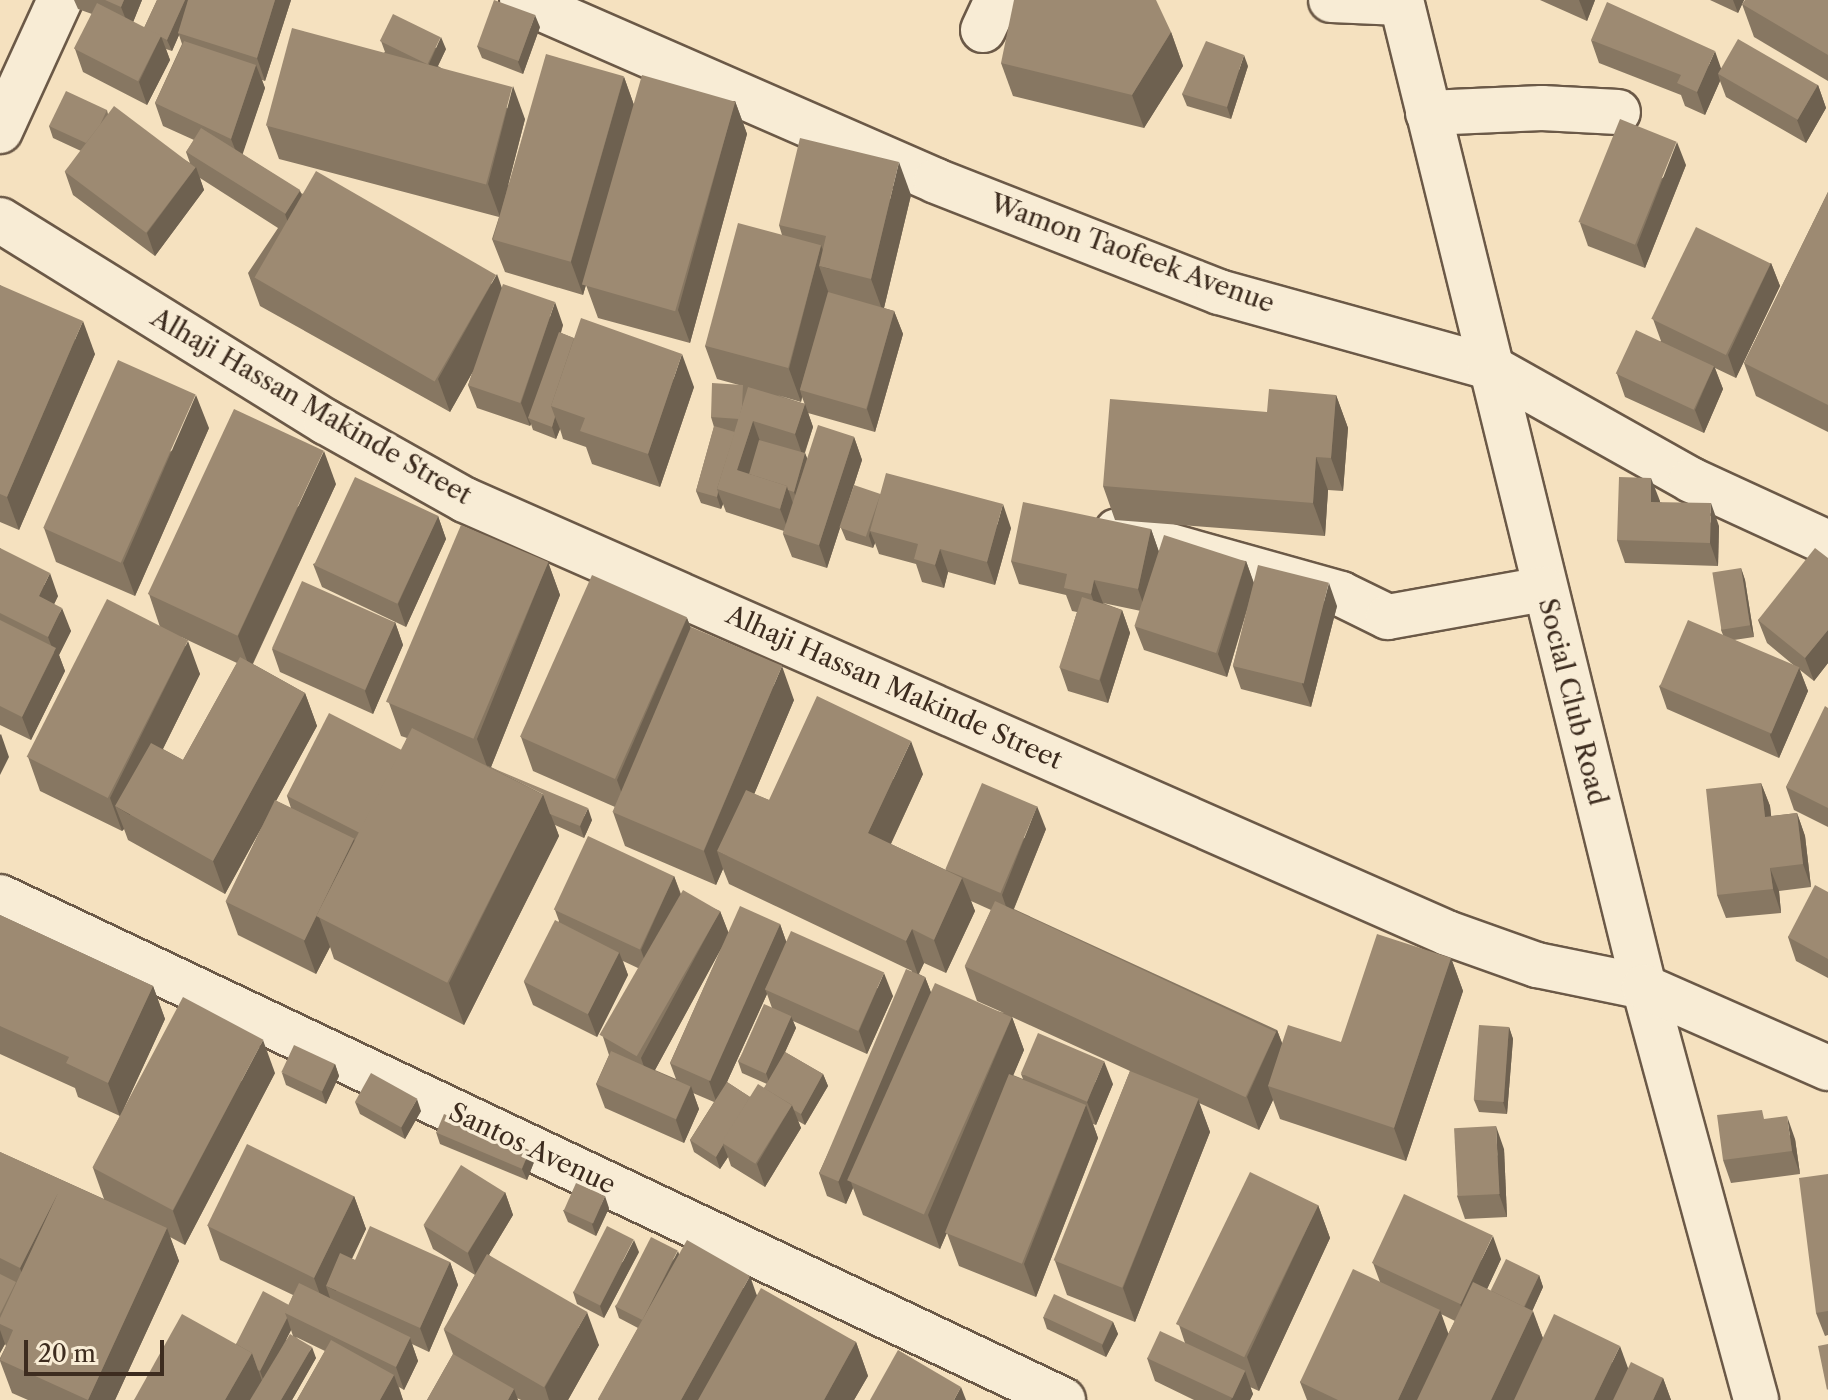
<!DOCTYPE html>
<html>
<head>
<meta charset="utf-8">
<style>
	body { margin:0 }
	#map { position:relative; width:1828px; height:1400px; overflow:hidden; background:#f5e1bf; font-family:"Libre Caslon Text",serif }
	div>[style] { position:absolute }
	[style*='--x'] { left:calc(var(--x)*1px); top:calc(var(--y)*1px); width:calc(var(--w)*1px); rotate:calc(var(--a)*1deg) }
	.roads { filter:drop-shadow(2px 0 #6b5947) drop-shadow(-2px 0 #6b5947) drop-shadow(0 2px #6b5947) drop-shadow(0 -2px #6b5947) }
	.minor>* { height:44px; margin:-22px; padding:0 22px; transform-origin:22px; border-radius:22px; background:#f8ecd5 }
	.wall>* { inset:0; background:#877762 }
	.shaded-wall>* { inset:0; background:#6e6150 }
	.building>* { inset:0; background:#9d8a72; transform-origin:0 0 }
	span { translate:-50% -50%; white-space:nowrap; text-align:center; line-height:1.15; -webkit-text-stroke:7px #f8ecd5; paint-order:stroke }
	.street-label { font-size:26px; color:#3d2c1f }
	.scale { position:absolute; left:24px; top:1340px; width:140px; height:36px; box-sizing:border-box; border:4px solid #3d2c1f; border-top:0; padding-left:10px; font-size:24px; line-height:28px; white-space:nowrap; color:#3d2c1f; -webkit-text-stroke:6px #f8ecd5; paint-order:stroke }
</style>
</head>
<body>
<div id="map">
	<div class="roads">
		<div class="minor">
			<div style="--x:522;--y:0;--w:452;--a:23.6"></div>
			<div style="--x:936;--y:181;--w:304;--a:21.4"></div>
			<div style="--x:1219;--y:292;--w:281;--a:15.5"></div>
			<div style="--x:1490;--y:367;--w:231;--a:29.3"></div>
			<div style="--x:1691;--y:480;--w:151;--a:24.7"></div>
			<div style="--x:1331;--y:0;--w:70;--a:2.5"></div>
			<div style="--x:1401;--y:0;--w:1016;--a:76.17"></div>
			<div style="--x:1644;--y:987;--w:428;--a:74.8"></div>
			<div style="--x:983;--y:30;--w:33;--a:-65"></div>
			<div style="--x:1428;--y:113;--w:114;--a:-2.5"></div>
			<div style="--x:1542;--y:108;--w:76;--a:3"></div>
			<div style="--x:0;--y:131;--w:144;--a:-65.4"></div>
			<div style="--x:0;--y:220;--w:384;--a:31.8"></div>
			<div style="--x:326;--y:422;--w:159;--a:29.3"></div>
			<div style="--x:465;--y:500;--w:1073;--a:23.79"></div>
			<div style="--x:1447;--y:933;--w:96;--a:19.6"></div>
			<div style="--x:1537;--y:965;--w:109;--a:11.6"></div>
			<div style="--x:1644;--y:987;--w:201;--a:23.8"></div>
			<div style="--x:1117;--y:531;--w:233;--a:15.7"></div>
			<div style="--x:1341;--y:594;--w:52;--a:26.1"></div>
			<div style="--x:1388;--y:617;--w:158;--a:-10.2"></div>
			<div style="--x:0;--y:897;--w:1176;--a:25.32"></div>
		</div>
	</div>
	<div class="wall">
		<div style="clip-path:polygon(74px 0,142px 0,133px 22px,144px 28px,157px 0,291px 0,265px 81px,262px 80px,265px 88px,242px 154px,300px 191px,301px 193px,501px 288px,563px 325px,561px 333px,694px 387px,660px 487px,592px 464px,586px 447px,563px 439px,560px 429px,556px 439px,533px 430px,531px 424px,530px 426px,477px 408px,468px 385px,473px 371px,450px 412px,260px 306px,248px 273px,278px 228px,200px 178px,204px 190px,155px 256px,73px 195px,65px 172px,81px 151px,53px 138px,49px 126px,107px 110px,108px 114px,190px 163px,186px 152px,194px 140px,163px 126px,155px 103px,182px 44px,179px 35px,172px 51px,166px 49px,170px 60px,147px 105px,83px 72px,75px 49px,92px 14px,78px 9px)"></div>
		<div style="clip-path:polygon(1540px 0,1595px 0,1587px 21px)"></div>
		<div style="clip-path:polygon(1710px 0,1744px 0,1738px 13px)"></div>
		<div style="clip-path:polygon(1828px 0,1828px 81px,1754px 37px,1742px 4px)"></div>
		<div style="clip-path:polygon(540px 27px,523px 74px,482px 58px,477px 46px)"></div>
		<div style="clip-path:polygon(1171px 32px,1183px 66px,1144px 128px,1013px 96px,1001px 63px)"></div>
		<div style="clip-path:polygon(1591px 40px,1721px 68px,1818px 85px,1826px 108px,1806px 143px,1726px 97px,1720px 81px,1705px 115px,1685px 106px,1681px 95px,1599px 63px)"></div>
		<div style="clip-path:polygon(381px 41px,446px 49px,438px 66px,525px 119px,508px 185px,624px 77px,634px 105px,735px 101px,747px 134px,690px 343px,598px 318px,586px 285px,583px 295px,505px 272px,492px 239px,499px 217px,279px 159px,267px 126px,385px 52px)"></div>
		<div style="clip-path:polygon(1248px 66px,1231px 119px,1187px 106px,1182px 94px)"></div>
		<div style="clip-path:polygon(1686px 165px,1645px 268px,1588px 246px,1580px 223px)"></div>
		<div style="clip-path:polygon(1828px 192px,1828px 432px,1756px 396px,1744px 363px)"></div>
		<div style="clip-path:polygon(911px 195px,884px 308px,894px 311px,903px 334px,875px 432px,808px 413px,802px 397px,801px 402px,777px 395px,805px 404px,813px 427px,805px 453px,807px 459px,854px 437px,862px 460px,827px 568px,792px 557px,783px 534px,784px 531px,726px 512px,723px 504px,721px 509px,701px 503px,696px 491px,714px 427px,711px 417px,739px 385px,717px 379px,705px 346px,782px 235px,779px 225px)"></div>
		<div style="clip-path:polygon(1771px 263px,1780px 286px,1736px 378px,1715px 368px,1723px 389px,1704px 433px,1625px 397px,1617px 374px,1661px 341px,1653px 319px)"></div>
		<div style="clip-path:polygon(0 285px,95px 354px,19px 530px,0 522px)"></div>
		<div style="clip-path:polygon(1336px 395px,1348px 428px,1343px 491px,1328px 490px,1325px 536px,1115px 520px,1103px 486px,1267px 412px)"></div>
		<div style="clip-path:polygon(209px 428px,135px 596px,56px 562px,44px 528px)"></div>
		<div style="clip-path:polygon(evenodd,336px 484px,253px 664px,305px 693px,317px 726px,276px 801px,291px 808px,287px 796px,402px 750px,407px 738px,401px 736px,389px 703px,548px 562px,560px 595px,491px 767px,592px 820px,584px 838px,555px 825px,559px 836px,464px 1025px,334px 959px,330px 947px,316px 974px,238px 935px,226px 902px,262px 827px,225px 894px,128px 840px,124px 829px,122px 831px,40px 791px,28px 757px,160px 627px,149px 594px,336px 484px,181px 637px,237px 663px,183px 760px,163px 749px,200px 674px,181px 637px)"></div>
		<div style="clip-path:polygon(880px 494px,1011px 528px,995px 585px,948px 572px,944px 588px,922px 582px,916px 564px,879px 554px,875px 543px,873px 548px,846px 540px,841px 528px)"></div>
		<div style="clip-path:polygon(1660px 502px,1719px 526px,1718px 566px,1625px 563px,1617px 540px)"></div>
		<div style="clip-path:polygon(438px 516px,446px 539px,406px 627px,322px 587px,313px 564px)"></div>
		<div style="clip-path:polygon(1151px 529px,1159px 552px,1246px 561px,1254px 583px,1337px 606px,1311px 707px,1241px 689px,1233px 666px,1249px 604px,1227px 677px,1144px 650px,1135px 627px,1141px 611px,1103px 603px,1122px 610px,1130px 633px,1108px 703px,1068px 691px,1060px 668px,1077px 612px,1072px 611px,1066px 595px,1019px 584px,1011px 561px)"></div>
		<div style="clip-path:polygon(0 548px,58px 596px,54px 604px,71px 631px,59px 655px,65px 671px,31px 740px,0 725px)"></div>
		<div style="clip-path:polygon(1828px 558px,1828px 663px,1814px 681px,1800px 670px,1808px 691px,1779px 758px,1667px 709px,1659px 686px,1723px 635px,1721px 630px,1741px 568px,1745px 580px,1754px 637px,1734px 640px,1797px 668px,1767px 643px,1758px 620px)"></div>
		<div style="clip-path:polygon(evenodd,687px 618px,691px 628px,794px 700px,754px 794px,769px 800px,923px 774px,891px 844px,946px 870px,1046px 829px,1014px 909px,1277px 1030px,1282px 1043px,1341px 1042px,1451px 958px,1463px 991px,1406px 1161px,1280px 1119px,1273px 1100px,1259px 1130px,1199px 1103px,1210px 1132px,1135px 1322px,1067px 1295px,1055px 1261px,1130px 1071px,1012px 1017px,1024px 1050px,1013px 1075px,1023px 1079px,1021px 1074px,1113px 1084px,1096px 1125px,1093px 1124px,1098px 1138px,1036px 1297px,959px 1266px,947px 1233px,953px 1219px,940px 1249px,863px 1215px,853px 1188px,846px 1204px,827px 1196px,819px 1173px,912px 971px,729px 884px,723px 869px,716px 885px,625px 846px,613px 812px,615px 807px,533px 771px,521px 737px,687px 618px,971px 901px,991px 910px,965px 967px,977px 1001px,1004px 1013px,931px 993px,925px 977px,919px 974px,924px 963px,946px 973px,975px 911px,971px 901px)"></div>
		<div style="clip-path:polygon(395px 622px,403px 645px,373px 714px,280px 672px,272px 649px)"></div>
		<div style="clip-path:polygon(1828px 708px,1828px 827px,1794px 810px,1786px 787px)"></div>
		<div style="clip-path:polygon(1761px 783px,1770px 806px,1771px 816px,1797px 813px,1805px 836px,1811px 887px,1779px 891px,1781px 913px,1726px 918px,1717px 895px)"></div>
		<div style="clip-path:polygon(evenodd,674px 876px,681px 894px,720px 911px,728px 932px,780px 924px,786px 941px,893px 996px,867px 1054px,793px 1021px,796px 1028px,785px 1052px,823px 1074px,828px 1086px,805px 1125px,798px 1121px,801px 1128px,765px 1187px,731px 1166px,728px 1157px,720px 1169px,694px 1152px,690px 1140px,714px 1102px,693px 1093px,699px 1109px,684px 1143px,605px 1108px,596px 1084px,609px 1055px,603px 1037px,640px 969px,623px 961px,628px 975px,597px 1037px,533px 1005px,524px 982px,559px 921px,555px 910px,674px 876px,722px 947px,670px 1063px,676px 1079px,655px 1070px,722px 947px,674px 876px,767px 994px,772px 1008px,738px 1061px,742px 1073px,767px 1084px,764px 1088px,750px 1097px,727px 1082px,767px 994px)"></div>
		<div style="clip-path:polygon(1828px 892px,1828px 978px,1796px 961px,1788px 937px)"></div>
		<div style="clip-path:polygon(0 915px,153px 986px,165px 1019px,124px 1108px,275px 1073px,185px 1245px,170px 1237px,179px 1261px,115px 1400px,28px 1400px,12px 1393px,0 1361px,0 1358px,6px 1346px,5px 1344px,0 1353px,0 1152px,104px 1199px,93px 1168px,120px 1116px,78px 1097px,75px 1088px,0 1054px)"></div>
		<div style="clip-path:polygon(1509px 1027px,1513px 1039px,1507px 1114px,1479px 1112px,1474px 1100px)"></div>
		<div style="clip-path:polygon(335px 1064px,339px 1076px,326px 1104px,286px 1085px,282px 1073px)"></div>
		<div style="clip-path:polygon(355px 1102px,421px 1111px,405px 1139px,360px 1114px)"></div>
		<div style="clip-path:polygon(1765px 1119px,1795px 1139px,1800px 1174px,1731px 1183px,1723px 1160px)"></div>
		<div style="clip-path:polygon(436px 1132px,534px 1162px,527px 1180px,440px 1144px)"></div>
		<div style="clip-path:polygon(1504px 1149px,1507px 1217px,1465px 1219px,1457px 1196px)"></div>
		<div style="clip-path:polygon(1828px 1174px,1828px 1335px,1825px 1336px,1816px 1313px)"></div>
		<div style="clip-path:polygon(505px 1192px,513px 1215px,489px 1255px,599px 1345px,568px 1400px,521px 1400px,517px 1398px,518px 1400px,427px 1400px,453px 1354px,444px 1330px,475px 1275px,433px 1249px,424px 1226px)"></div>
		<div style="clip-path:polygon(evenodd,354px 1196px,366px 1229px,352px 1259px,355px 1260px,450px 1262px,458px 1285px,429px 1352px,412px 1344px,418px 1361px,404px 1390px,399px 1387px,403px 1400px,297px 1400px,325px 1351px,296px 1337px,316px 1358px,292px 1400px,134px 1400px,236px 1344px,289px 1305px,293px 1295px,220px 1260px,208px 1226px,354px 1196px,291px 1330px,293px 1336px,286px 1340px,291px 1330px)"></div>
		<div style="clip-path:polygon(1318px 1205px,1330px 1238px,1259px 1391px,1250px 1387px,1253px 1394px,1250px 1400px,1194px 1400px,1155px 1381px,1147px 1358px,1185px 1343px,1179px 1325px)"></div>
		<div style="clip-path:polygon(609px 1208px,596px 1236px,568px 1222px,563px 1210px)"></div>
		<div style="clip-path:polygon(639px 1252px,604px 1318px,577px 1304px,573px 1292px)"></div>
		<div style="clip-path:polygon(679px 1255px,757px 1295px,856px 1342px,868px 1376px,854px 1400px,598px 1400px,638px 1328px,619px 1318px,615px 1306px)"></div>
		<div style="clip-path:polygon(evenodd,1501px 1259px,1487px 1289px,1491px 1291px,1539px 1275px,1543px 1287px,1532px 1311px,1543px 1338px,1628px 1368px,1663px 1378px,1671px 1400px,1307px 1400px,1300px 1382px,1380px 1282px,1373px 1263px,1501px 1259px,1441px 1314px,1455px 1321px,1448px 1334px,1441px 1314px)"></div>
		<div style="clip-path:polygon(1043px 1317px,1113px 1322px,1118px 1334px,1106px 1357px,1047px 1329px)"></div>
	</div>
	<div class="shaded-wall">
		<div style="clip-path:polygon(124px 0,142px 0,130px 30px,121px 7px)"></div>
		<div style="clip-path:polygon(185px 0,195px 0,178px 33px,179px 35px,172px 51px,167px 40px)"></div>
		<div style="clip-path:polygon(275px 0,291px 0,265px 81px,257px 58px)"></div>
		<div style="clip-path:polygon(1579px 0,1595px 0,1587px 21px)"></div>
		<div style="clip-path:polygon(1733px 0,1744px 0,1738px 13px)"></div>
		<div style="clip-path:polygon(535px 15px,540px 27px,523px 74px,518px 62px)"></div>
		<div style="clip-path:polygon(1171px 32px,1183px 66px,1144px 128px,1132px 95px)"></div>
		<div style="clip-path:polygon(161px 36px,170px 60px,147px 105px,139px 82px)"></div>
		<div style="clip-path:polygon(441px 37px,446px 49px,433px 76px,429px 64px)"></div>
		<div style="clip-path:polygon(1715px 51px,1723px 74px,1718px 74px,1720px 81px,1705px 115px,1697px 92px)"></div>
		<div style="clip-path:polygon(1244px 55px,1248px 66px,1231px 119px,1227px 107px)"></div>
		<div style="clip-path:polygon(256px 65px,265px 88px,240px 162px,231px 139px)"></div>
		<div style="clip-path:polygon(624px 77px,636px 111px,583px 295px,571px 262px)"></div>
		<div style="clip-path:polygon(1818px 85px,1826px 108px,1806px 143px,1797px 120px)"></div>
		<div style="clip-path:polygon(513px 86px,525px 119px,500px 217px,488px 184px)"></div>
		<div style="clip-path:polygon(735px 101px,747px 134px,690px 343px,678px 310px)"></div>
		<div style="clip-path:polygon(1677px 142px,1686px 165px,1645px 268px,1637px 245px)"></div>
		<div style="clip-path:polygon(899px 162px,911px 195px,883px 312px,871px 279px)"></div>
		<div style="clip-path:polygon(196px 167px,204px 190px,155px 256px,147px 233px)"></div>
		<div style="clip-path:polygon(300px 191px,308px 214px,293px 237px,285px 214px)"></div>
		<div style="clip-path:polygon(821px 245px,830px 269px,819px 266px,829px 294px,800px 390px,802px 397px,801px 402px,789px 369px)"></div>
		<div style="clip-path:polygon(1771px 263px,1780px 286px,1736px 378px,1728px 355px)"></div>
		<div style="clip-path:polygon(497px 274px,509px 308px,450px 412px,438px 379px)"></div>
		<div style="clip-path:polygon(555px 302px,563px 325px,532px 419px,528px 418px,531px 424px,530px 426px,521px 403px)"></div>
		<div style="clip-path:polygon(894px 311px,903px 334px,875px 432px,867px 409px)"></div>
		<div style="clip-path:polygon(83px 321px,95px 354px,19px 530px,7px 497px)"></div>
		<div style="clip-path:polygon(682px 354px,694px 387px,660px 487px,648px 454px)"></div>
		<div style="clip-path:polygon(1714px 366px,1723px 389px,1704px 433px,1695px 410px)"></div>
		<div style="clip-path:polygon(196px 395px,209px 428px,135px 596px,123px 563px)"></div>
		<div style="clip-path:polygon(1336px 395px,1348px 428px,1343px 491px,1331px 458px)"></div>
		<div style="clip-path:polygon(805px 404px,813px 427px,803px 457px,795px 434px)"></div>
		<div style="clip-path:polygon(555px 417px,560px 429px,556px 439px,552px 427px)"></div>
		<div style="clip-path:polygon(753px 421px,761px 444px,750px 480px,737px 470px)"></div>
		<div style="clip-path:polygon(854px 437px,862px 460px,827px 568px,819px 545px)"></div>
		<div style="clip-path:polygon(324px 451px,336px 484px,250px 669px,238px 636px)"></div>
		<div style="clip-path:polygon(805px 453px,810px 465px,798px 504px,794px 492px)"></div>
		<div style="clip-path:polygon(1316px 457px,1328px 490px,1325px 536px,1313px 503px)"></div>
		<div style="clip-path:polygon(1651px 478px,1660px 501px,1659px 525px,1651px 502px)"></div>
		<div style="clip-path:polygon(787px 486px,795px 509px,789px 532px,780px 509px)"></div>
		<div style="clip-path:polygon(718px 492px,723px 504px,721px 509px,717px 497px)"></div>
		<div style="clip-path:polygon(1711px 503px,1719px 526px,1718px 566px,1710px 543px)"></div>
		<div style="clip-path:polygon(1003px 504px,1011px 528px,995px 585px,987px 562px)"></div>
		<div style="clip-path:polygon(438px 516px,446px 539px,406px 627px,398px 604px)"></div>
		<div style="clip-path:polygon(1151px 529px,1159px 552px,1146px 612px,1138px 589px)"></div>
		<div style="clip-path:polygon(870px 531px,875px 543px,873px 548px,869px 536px)"></div>
		<div style="clip-path:polygon(940px 549px,948px 572px,944px 588px,935px 565px)"></div>
		<div style="clip-path:polygon(1246px 561px,1254px 584px,1227px 677px,1218px 654px)"></div>
		<div style="clip-path:polygon(548px 562px,560px 595px,489px 772px,477px 739px)"></div>
		<div style="clip-path:polygon(1741px 568px,1745px 580px,1754px 637px,1750px 625px)"></div>
		<div style="clip-path:polygon(50px 573px,58px 596px,47px 619px,39px 596px)"></div>
		<div style="clip-path:polygon(1094px 580px,1103px 603px,1099px 617px,1091px 594px)"></div>
		<div style="clip-path:polygon(1329px 583px,1337px 606px,1311px 707px,1302px 684px)"></div>
		<div style="clip-path:polygon(62px 608px,71px 631px,59px 655px,65px 671px,31px 740px,22px 717px,54px 653px,48px 637px)"></div>
		<div style="clip-path:polygon(1122px 610px,1130px 633px,1108px 703px,1100px 680px)"></div>
		<div style="clip-path:polygon(687px 618px,699px 651px,629px 813px,617px 780px)"></div>
		<div style="clip-path:polygon(395px 622px,403px 645px,373px 714px,365px 691px)"></div>
		<div style="clip-path:polygon(1828px 630px,1828px 663px,1814px 681px,1805px 658px)"></div>
		<div style="clip-path:polygon(188px 641px,200px 674px,130px 815px,115px 806px,124px 829px,122px 831px,110px 798px)"></div>
		<div style="clip-path:polygon(782px 666px,794px 700px,728px 856px,717px 851px,723px 869px,716px 885px,704px 851px)"></div>
		<div style="clip-path:polygon(1799px 668px,1808px 691px,1779px 758px,1770px 735px)"></div>
		<div style="clip-path:polygon(305px 693px,317px 726px,225px 894px,213px 861px)"></div>
		<div style="clip-path:polygon(1px 734px,9px 757px,0 775px,0 735px)"></div>
		<div style="clip-path:polygon(911px 741px,923px 774px,880px 867px,868px 833px)"></div>
		<div style="clip-path:polygon(1761px 783px,1770px 806px,1774px 840px,1765px 817px)"></div>
		<div style="clip-path:polygon(543px 794px,559px 836px,464px 1025px,449px 983px)"></div>
		<div style="clip-path:polygon(1037px 806px,1046px 829px,1010px 918px,1002px 895px)"></div>
		<div style="clip-path:polygon(588px 808px,592px 820px,584px 838px,580px 826px)"></div>
		<div style="clip-path:polygon(1797px 813px,1805px 836px,1811px 887px,1803px 864px)"></div>
		<div style="clip-path:polygon(354px 839px,366px 872px,319px 917px,330px 947px,316px 974px,304px 941px)"></div>
		<div style="clip-path:polygon(1770px 868px,1779px 891px,1781px 913px,1773px 889px)"></div>
		<div style="clip-path:polygon(674px 876px,682px 899px,649px 973px,641px 950px)"></div>
		<div style="clip-path:polygon(962px 878px,975px 911px,946px 973px,934px 940px)"></div>
		<div style="clip-path:polygon(720px 911px,729px 934px,649px 1081px,641px 1058px)"></div>
		<div style="clip-path:polygon(780px 924px,788px 947px,765px 989px,767px 994px,717px 1104px,709px 1081px)"></div>
		<div style="clip-path:polygon(912px 929px,924px 963px,918px 975px,906px 941px)"></div>
		<div style="clip-path:polygon(619px 952px,628px 975px,597px 1037px,588px 1014px)"></div>
		<div style="clip-path:polygon(1451px 958px,1463px 991px,1406px 1161px,1394px 1128px)"></div>
		<div style="clip-path:polygon(884px 973px,893px 996px,867px 1054px,859px 1031px)"></div>
		<div style="clip-path:polygon(925px 977px,934px 1000px,851px 1182px,853px 1188px,846px 1204px,838px 1181px)"></div>
		<div style="clip-path:polygon(153px 986px,165px 1019px,120px 1117px,108px 1083px)"></div>
		<div style="clip-path:polygon(791px 1016px,796px 1028px,770px 1085px,766px 1073px)"></div>
		<div style="clip-path:polygon(1012px 1017px,1024px 1050px,940px 1249px,928px 1215px)"></div>
		<div style="clip-path:polygon(1509px 1027px,1513px 1039px,1507px 1114px,1503px 1102px)"></div>
		<div style="clip-path:polygon(1277px 1030px,1290px 1064px,1268px 1086px,1273px 1100px,1259px 1130px,1247px 1097px)"></div>
		<div style="clip-path:polygon(263px 1040px,275px 1073px,185px 1245px,173px 1211px)"></div>
		<div style="clip-path:polygon(1104px 1061px,1113px 1084px,1096px 1125px,1087px 1102px)"></div>
		<div style="clip-path:polygon(335px 1064px,339px 1076px,326px 1104px,322px 1092px)"></div>
		<div style="clip-path:polygon(823px 1074px,828px 1086px,805px 1125px,801px 1114px)"></div>
		<div style="clip-path:polygon(691px 1086px,699px 1109px,684px 1143px,676px 1120px)"></div>
		<div style="clip-path:polygon(417px 1099px,421px 1111px,405px 1139px,401px 1127px)"></div>
		<div style="clip-path:polygon(1198px 1099px,1210px 1132px,1135px 1322px,1123px 1288px)"></div>
		<div style="clip-path:polygon(792px 1105px,801px 1128px,765px 1187px,757px 1164px)"></div>
		<div style="clip-path:polygon(1086px 1105px,1098px 1138px,1036px 1297px,1024px 1264px)"></div>
		<div style="clip-path:polygon(1787px 1116px,1795px 1139px,1800px 1174px,1792px 1151px)"></div>
		<div style="clip-path:polygon(1496px 1126px,1504px 1149px,1507px 1217px,1499px 1194px)"></div>
		<div style="clip-path:polygon(723px 1145px,728px 1157px,720px 1169px,716px 1157px)"></div>
		<div style="clip-path:polygon(530px 1150px,534px 1162px,527px 1180px,522px 1169px)"></div>
		<div style="clip-path:polygon(505px 1192px,513px 1215px,476px 1276px,468px 1253px)"></div>
		<div style="clip-path:polygon(58px 1193px,32px 1301px,20px 1268px)"></div>
		<div style="clip-path:polygon(354px 1196px,366px 1229px,336px 1291px,326px 1286px,331px 1301px,326px 1311px,314px 1278px)"></div>
		<div style="clip-path:polygon(605px 1196px,609px 1208px,596px 1236px,592px 1224px)"></div>
		<div style="clip-path:polygon(1318px 1205px,1330px 1238px,1259px 1391px,1247px 1357px)"></div>
		<div style="clip-path:polygon(167px 1228px,179px 1261px,115px 1400px,88px 1400px)"></div>
		<div style="clip-path:polygon(1493px 1236px,1501px 1259px,1469px 1328px,1460px 1304px)"></div>
		<div style="clip-path:polygon(634px 1240px,639px 1252px,604px 1318px,600px 1306px)"></div>
		<div style="clip-path:polygon(678px 1251px,682px 1263px,642px 1321px)"></div>
		<div style="clip-path:polygon(450px 1262px,458px 1285px,429px 1352px,420px 1328px)"></div>
		<div style="clip-path:polygon(1539px 1275px,1543px 1287px,1526px 1325px,1522px 1313px)"></div>
		<div style="clip-path:polygon(750px 1276px,762px 1310px,712px 1400px,681px 1400px)"></div>
		<div style="clip-path:polygon(1440px 1310px,1452px 1344px,1425px 1400px,1398px 1400px)"></div>
		<div style="clip-path:polygon(1533px 1311px,1545px 1344px,1519px 1400px,1491px 1400px)"></div>
		<div style="clip-path:polygon(587px 1312px,599px 1345px,568px 1400px,549px 1400px,545px 1387px)"></div>
		<div style="clip-path:polygon(287px 1318px,291px 1330px,264px 1382px,260px 1371px)"></div>
		<div style="clip-path:polygon(1113px 1322px,1118px 1334px,1106px 1357px,1102px 1346px)"></div>
		<div style="clip-path:polygon(0 1330px,5px 1344px,0 1353px)"></div>
		<div style="clip-path:polygon(410px 1338px,418px 1361px,404px 1390px,396px 1367px)"></div>
		<div style="clip-path:polygon(856px 1342px,868px 1376px,854px 1400px,824px 1400px)"></div>
		<div style="clip-path:polygon(1620px 1346px,1632px 1379px,1622px 1400px,1594px 1400px)"></div>
		<div style="clip-path:polygon(312px 1347px,316px 1358px,292px 1400px,281px 1400px)"></div>
		<div style="clip-path:polygon(252px 1353px,264px 1386px,256px 1400px,225px 1400px)"></div>
		<div style="clip-path:polygon(1245px 1371px,1253px 1394px,1250px 1400px,1231px 1400px)"></div>
		<div style="clip-path:polygon(394px 1375px,403px 1400px,380px 1400px)"></div>
		<div style="clip-path:polygon(1663px 1378px,1671px 1400px,1653px 1400px)"></div>
		<div style="clip-path:polygon(961px 1387px,966px 1400px,954px 1400px)"></div>
		<div style="clip-path:polygon(514px 1389px,518px 1400px,508px 1400px)"></div>
	</div>
	<div class="building">
		<div style="clip-path:polygon(105px 0,124px 0,121px 7px)"></div>
		<div style="clip-path:polygon(157px 0,185px 0,167px 40px,144px 28px)"></div>
		<div style="clip-path:polygon(188px 0,275px 0,257px 58px,178px 33px)"></div>
		<div style="left:494px;top:0;width:44px;height:49px;rotate:20deg"></div>
		<div style="clip-path:polygon(1014px 0,1156px 0,1171px 32px,1132px 95px,1001px 63px)"></div>
		<div style="clip-path:polygon(1745px 0,1828px 0,1828px 55px,1742px 4px)"></div>
		<div style="clip-path:polygon(1607px 2px,1715px 51px,1697px 92px,1677px 83px,1681px 75px,1591px 40px)"></div>
		<div style="left:97px;top:3px;width:72px;height:51px;rotate:27deg"></div>
		<div style="left:393px;top:14px;width:53px;height:30px;rotate:26deg"></div>
		<div style="left:292px;top:28px;width:228px;height:101px;rotate:15deg"></div>
		<div style="left:1738px;top:39px;width:92px;height:40px;rotate:30deg"></div>
		<div style="clip-path:polygon(184px 41px,256px 65px,231px 139px,155px 103px)"></div>
		<div style="clip-path:polygon(1206px 41px,1244px 55px,1227px 107px,1182px 94px)"></div>
		<div style="left:546px;top:54px;width:81px;height:193px;rotate:16deg"></div>
		<div style="left:642px;top:75px;width:97px;height:218px;rotate:16deg"></div>
		<div style="clip-path:polygon(66px 91px,107px 110px,100px 125px,86px 143px,49px 126px)"></div>
		<div style="left:114px;top:106px;width:102px;height:82px;rotate:37deg"></div>
		<div style="left:1620px;top:119px;width:61px;height:111px;rotate:22deg"></div>
		<div style="left:201px;top:128px;width:117px;height:28px;rotate:32deg"></div>
		<div style="clip-path:polygon(800px 138px,899px 162px,871px 279px,819px 266px,826px 236px,779px 225px)"></div>
		<div style="left:316px;top:171px;width:208px;height:123px;rotate:30deg"></div>
		<div style="clip-path:polygon(1828px 192px,1828px 405px,1744px 363px)"></div>
		<div style="left:738px;top:223px;width:86px;height:127px;rotate:15deg"></div>
		<div style="left:1696px;top:227px;width:83px;height:102px;rotate:26deg"></div>
		<div style="left:503px;top:284px;width:55px;height:107px;rotate:19deg"></div>
		<div style="clip-path:polygon(0 285px,83px 321px,7px 497px,0 494px)"></div>
		<div style="left:828px;top:292px;width:69px;height:102px;rotate:16deg"></div>
		<div style="clip-path:polygon(581px 318px,682px 354px,648px 454px,580px 431px,585px 418px,551px 406px)"></div>
		<div style="left:1636px;top:330px;width:86px;height:48px;rotate:25deg"></div>
		<div style="clip-path:polygon(559px 332px,574px 338px,551px 406px,555px 417px,552px 427px,528px 418px)"></div>
		<div style="left:118px;top:360px;width:85px;height:184px;rotate:24deg"></div>
		<div style="clip-path:polygon(712px 383px,743px 385px,742px 407px,739px 419px,711px 417px)"></div>
		<div style="clip-path:polygon(748px 387px,805px 404px,795px 434px,753px 421px,737px 470px,787px 486px,780px 509px,717px 489px)"></div>
		<div style="clip-path:polygon(1269px 389px,1336px 395px,1331px 458px,1316px 457px,1313px 503px,1103px 486px,1110px 399px,1267px 412px)"></div>
		<div style="left:234px;top:409px;width:99px;height:204px;rotate:25deg"></div>
		<div style="left:818px;top:425px;width:38px;height:114px;rotate:18deg"></div>
		<div style="clip-path:polygon(714px 426px,735px 432px,717px 489px,718px 492px,717px 497px,696px 491px)"></div>
		<div style="clip-path:polygon(759px 440px,805px 453px,794px 492px,788px 490px,787px 486px,749px 474px)"></div>
		<div style="clip-path:polygon(886px 473px,1003px 504px,987px 562px,940px 549px,935px 565px,914px 559px,918px 544px,870px 531px)"></div>
		<div style="left:355px;top:477px;width:92px;height:97px;rotate:25deg"></div>
		<div style="clip-path:polygon(1619px 477px,1651px 478px,1651px 502px,1711px 503px,1710px 543px,1617px 540px)"></div>
		<div style="left:854px;top:485px;width:28px;height:45px;rotate:19deg"></div>
		<div style="clip-path:polygon(1023px 502px,1151px 529px,1138px 589px,1094px 580px,1091px 594px,1064px 588px,1067px 574px,1011px 561px)"></div>
		<div style="left:461px;top:525px;width:95px;height:192px;rotate:23deg"></div>
		<div style="left:1164px;top:535px;width:86px;height:96px;rotate:18deg"></div>
		<div style="clip-path:polygon(0 548px,50px 573px,39px 596px,62px 608px,48px 637px,0 613px)"></div>
		<div style="clip-path:polygon(1815px 548px,1828px 558px,1828px 630px,1805px 658px,1758px 620px)"></div>
		<div style="left:1258px;top:565px;width:73px;height:104px;rotate:14deg"></div>
		<div style="left:1741px;top:568px;width:58px;height:29px;rotate:81deg"></div>
		<div style="left:592px;top:575px;width:104px;height:177px;rotate:24deg"></div>
		<div style="left:302px;top:581px;width:102px;height:74px;rotate:24deg"></div>
		<div style="left:1082px;top:597px;width:42px;height:74px;rotate:18deg"></div>
		<div style="left:107px;top:599px;width:91px;height:177px;rotate:27deg"></div>
		<div style="clip-path:polygon(0 620px,56px 648px,22px 717px,0 706px)"></div>
		<div style="left:1688px;top:620px;width:121px;height:72px;rotate:23deg"></div>
		<div style="left:691px;top:627px;width:99px;height:201px;rotate:23deg"></div>
		<div style="clip-path:polygon(240px 657px,305px 693px,213px 861px,115px 806px,151px 743px,183px 760px)"></div>
		<div style="clip-path:polygon(817px 696px,911px 741px,868px 833px,962px 878px,934px 940px,912px 929px,906px 941px,717px 851px,746px 790px,769px 800px)"></div>
		<div style="clip-path:polygon(1825px 706px,1828px 708px,1828px 808px,1786px 787px)"></div>
		<div style="left:329px;top:713px;width:82px;height:93px;rotate:27deg"></div>
		<div style="left:412px;top:728px;width:147px;height:211px;rotate:27deg"></div>
		<div style="clip-path:polygon(483px 764px,588px 808px,580px 826px,550px 814px,543px 794px)"></div>
		<div style="left:982px;top:783px;width:60px;height:94px;rotate:23deg"></div>
		<div style="clip-path:polygon(1761px 783px,1765px 817px,1797px 813px,1803px 864px,1770px 868px,1773px 889px,1717px 895px,1706px 789px)"></div>
		<div style="left:275px;top:800px;width:88px;height:113px;rotate:26deg"></div>
		<div style="left:588px;top:836px;width:95px;height:81px;rotate:25deg"></div>
		<div style="clip-path:polygon(1815px 885px,1828px 892px,1828px 959px,1788px 937px)"></div>
		<div style="left:683px;top:890px;width:43px;height:167px;rotate:30deg"></div>
		<div style="left:995px;top:901px;width:310px;height:72px;rotate:25deg"></div>
		<div style="left:740px;top:906px;width:44px;height:172px;rotate:24deg"></div>
		<div style="clip-path:polygon(0 915px,153px 986px,108px 1083px,66px 1063px,69px 1057px,0 1026px)"></div>
		<div style="left:555px;top:920px;width:72px;height:69px;rotate:27deg"></div>
		<div style="left:791px;top:931px;width:102px;height:64px;rotate:24deg"></div>
		<div style="clip-path:polygon(1377px 934px,1451px 958px,1394px 1128px,1268px 1086px,1288px 1025px,1341px 1042px)"></div>
		<div style="left:906px;top:969px;width:21px;height:222px;rotate:23deg"></div>
		<div style="left:935px;top:983px;width:84px;height:216px;rotate:24deg"></div>
		<div style="left:183px;top:997px;width:91px;height:193px;rotate:28deg"></div>
		<div style="left:764px;top:1004px;width:30px;height:63px;rotate:24deg"></div>
		<div style="left:1479px;top:1025px;width:30px;height:75px;rotate:4deg"></div>
		<div style="left:1038px;top:1033px;width:72px;height:44px;rotate:23deg"></div>
		<div style="left:294px;top:1045px;width:45px;height:30px;rotate:25deg"></div>
		<div style="left:611px;top:1051px;width:87px;height:36px;rotate:24deg"></div>
		<div style="clip-path:polygon(785px 1052px,823px 1074px,801px 1114px,794px 1110px,792px 1105px,764px 1088px)"></div>
		<div style="left:1130px;top:1071px;width:74px;height:204px;rotate:22deg"></div>
		<div style="left:371px;top:1073px;width:53px;height:33px;rotate:29deg"></div>
		<div style="left:1009px;top:1074px;width:83px;height:171px;rotate:22deg"></div>
		<div style="clip-path:polygon(727px 1082px,750px 1097px,723px 1143px,723px 1145px,716px 1157px,690px 1140px)"></div>
		<div style="left:758px;top:1084px;width:40px;height:69px;rotate:32deg"></div>
		<div style="clip-path:polygon(1762px 1110px,1764px 1119px,1787px 1116px,1792px 1151px,1723px 1160px,1717px 1115px)"></div>
		<div style="left:444px;top:1114px;width:93px;height:20px;rotate:23deg"></div>
		<div style="left:1496px;top:1126px;width:68px;height:42px;rotate:87deg"></div>
		<div style="left:247px;top:1144px;width:119px;height:91px;rotate:26deg"></div>
		<div style="clip-path:polygon(0 1152px,167px 1228px,88px 1400px,0 1360px,13px 1330px,0 1324px,0 1318px,58px 1193px,20px 1268px,0 1258px)"></div>
		<div style="left:461px;top:1165px;width:52px;height:71px;rotate:32deg"></div>
		<div style="left:1250px;top:1172px;width:76px;height:169px;rotate:26deg"></div>
		<div style="clip-path:polygon(1828px 1174px,1828px 1311px,1816px 1313px,1799px 1178px)"></div>
		<div style="left:576px;top:1183px;width:32px;height:30px;rotate:24deg"></div>
		<div style="left:1404px;top:1194px;width:98px;height:76px;rotate:25deg"></div>
		<div style="clip-path:polygon(370px 1226px,450px 1262px,420px 1328px,326px 1286px,340px 1253px,355px 1260px)"></div>
		<div style="left:607px;top:1226px;width:30px;height:74px;rotate:27deg"></div>
		<div style="left:651px;top:1237px;width:30px;height:78px;rotate:27deg"></div>
		<div style="clip-path:polygon(687px 1240px,750px 1276px,681px 1400px,600px 1400px,598px 1399px)"></div>
		<div style="left:487px;top:1254px;width:116px;height:87px;rotate:30deg"></div>
		<div style="left:1506px;top:1259px;width:37px;height:35px;rotate:26deg"></div>
		<div style="clip-path:polygon(1353px 1269px,1440px 1310px,1398px 1400px,1338px 1400px,1300px 1382px)"></div>
		<div style="clip-path:polygon(0 1274px,16px 1282px,0 1314px)"></div>
		<div style="clip-path:polygon(1473px 1282px,1533px 1311px,1491px 1400px,1417px 1400px)"></div>
		<div style="left:299px;top:1283px;width:124px;height:33px;rotate:26deg"></div>
		<div style="clip-path:polygon(761px 1288px,856px 1342px,824px 1400px,698px 1400px)"></div>
		<div style="clip-path:polygon(263px 1291px,289px 1305px,285px 1313px,287px 1318px,260px 1371px,258px 1370px,252px 1353px,236px 1344px)"></div>
		<div style="left:1054px;top:1294px;width:65px;height:25px;rotate:25deg"></div>
		<div style="clip-path:polygon(182px 1314px,252px 1353px,225px 1400px,134px 1400px)"></div>
		<div style="clip-path:polygon(1554px 1314px,1620px 1346px,1594px 1400px,1514px 1400px)"></div>
		<div style="left:1160px;top:1331px;width:94px;height:30px;rotate:25deg"></div>
		<div style="clip-path:polygon(290px 1334px,312px 1347px,281px 1400px,250px 1400px)"></div>
		<div style="clip-path:polygon(331px 1340px,394px 1375px,380px 1400px,297px 1400px)"></div>
		<div style="clip-path:polygon(1828px 1344px,1828px 1389px,1827px 1390px,1818px 1346px)"></div>
		<div style="clip-path:polygon(898px 1350px,961px 1387px,954px 1400px,870px 1400px)"></div>
		<div style="clip-path:polygon(453px 1354px,514px 1389px,508px 1400px,427px 1400px)"></div>
		<div style="clip-path:polygon(1631px 1362px,1663px 1378px,1653px 1400px,1613px 1400px)"></div>
	</div>
	<div class="street-label">
		<span style="left:1132px;top:254px;rotate:20deg">Wamon Taofeek Avenue</span>
		<span style="left:311px;top:407px;rotate:30deg">Alhaji Hassan Makinde Street</span>
		<span style="left:894px;top:688px;rotate:24deg">Alhaji Hassan Makinde Street</span>
		<span style="left:1572px;top:702px;rotate:76deg">Social Club Road</span>
		<span style="left:532px;top:1149px;rotate:25deg">Santos Avenue</span>
	</div>
	<div class="scale">20 m</div>
</div>
</body>
</html>
